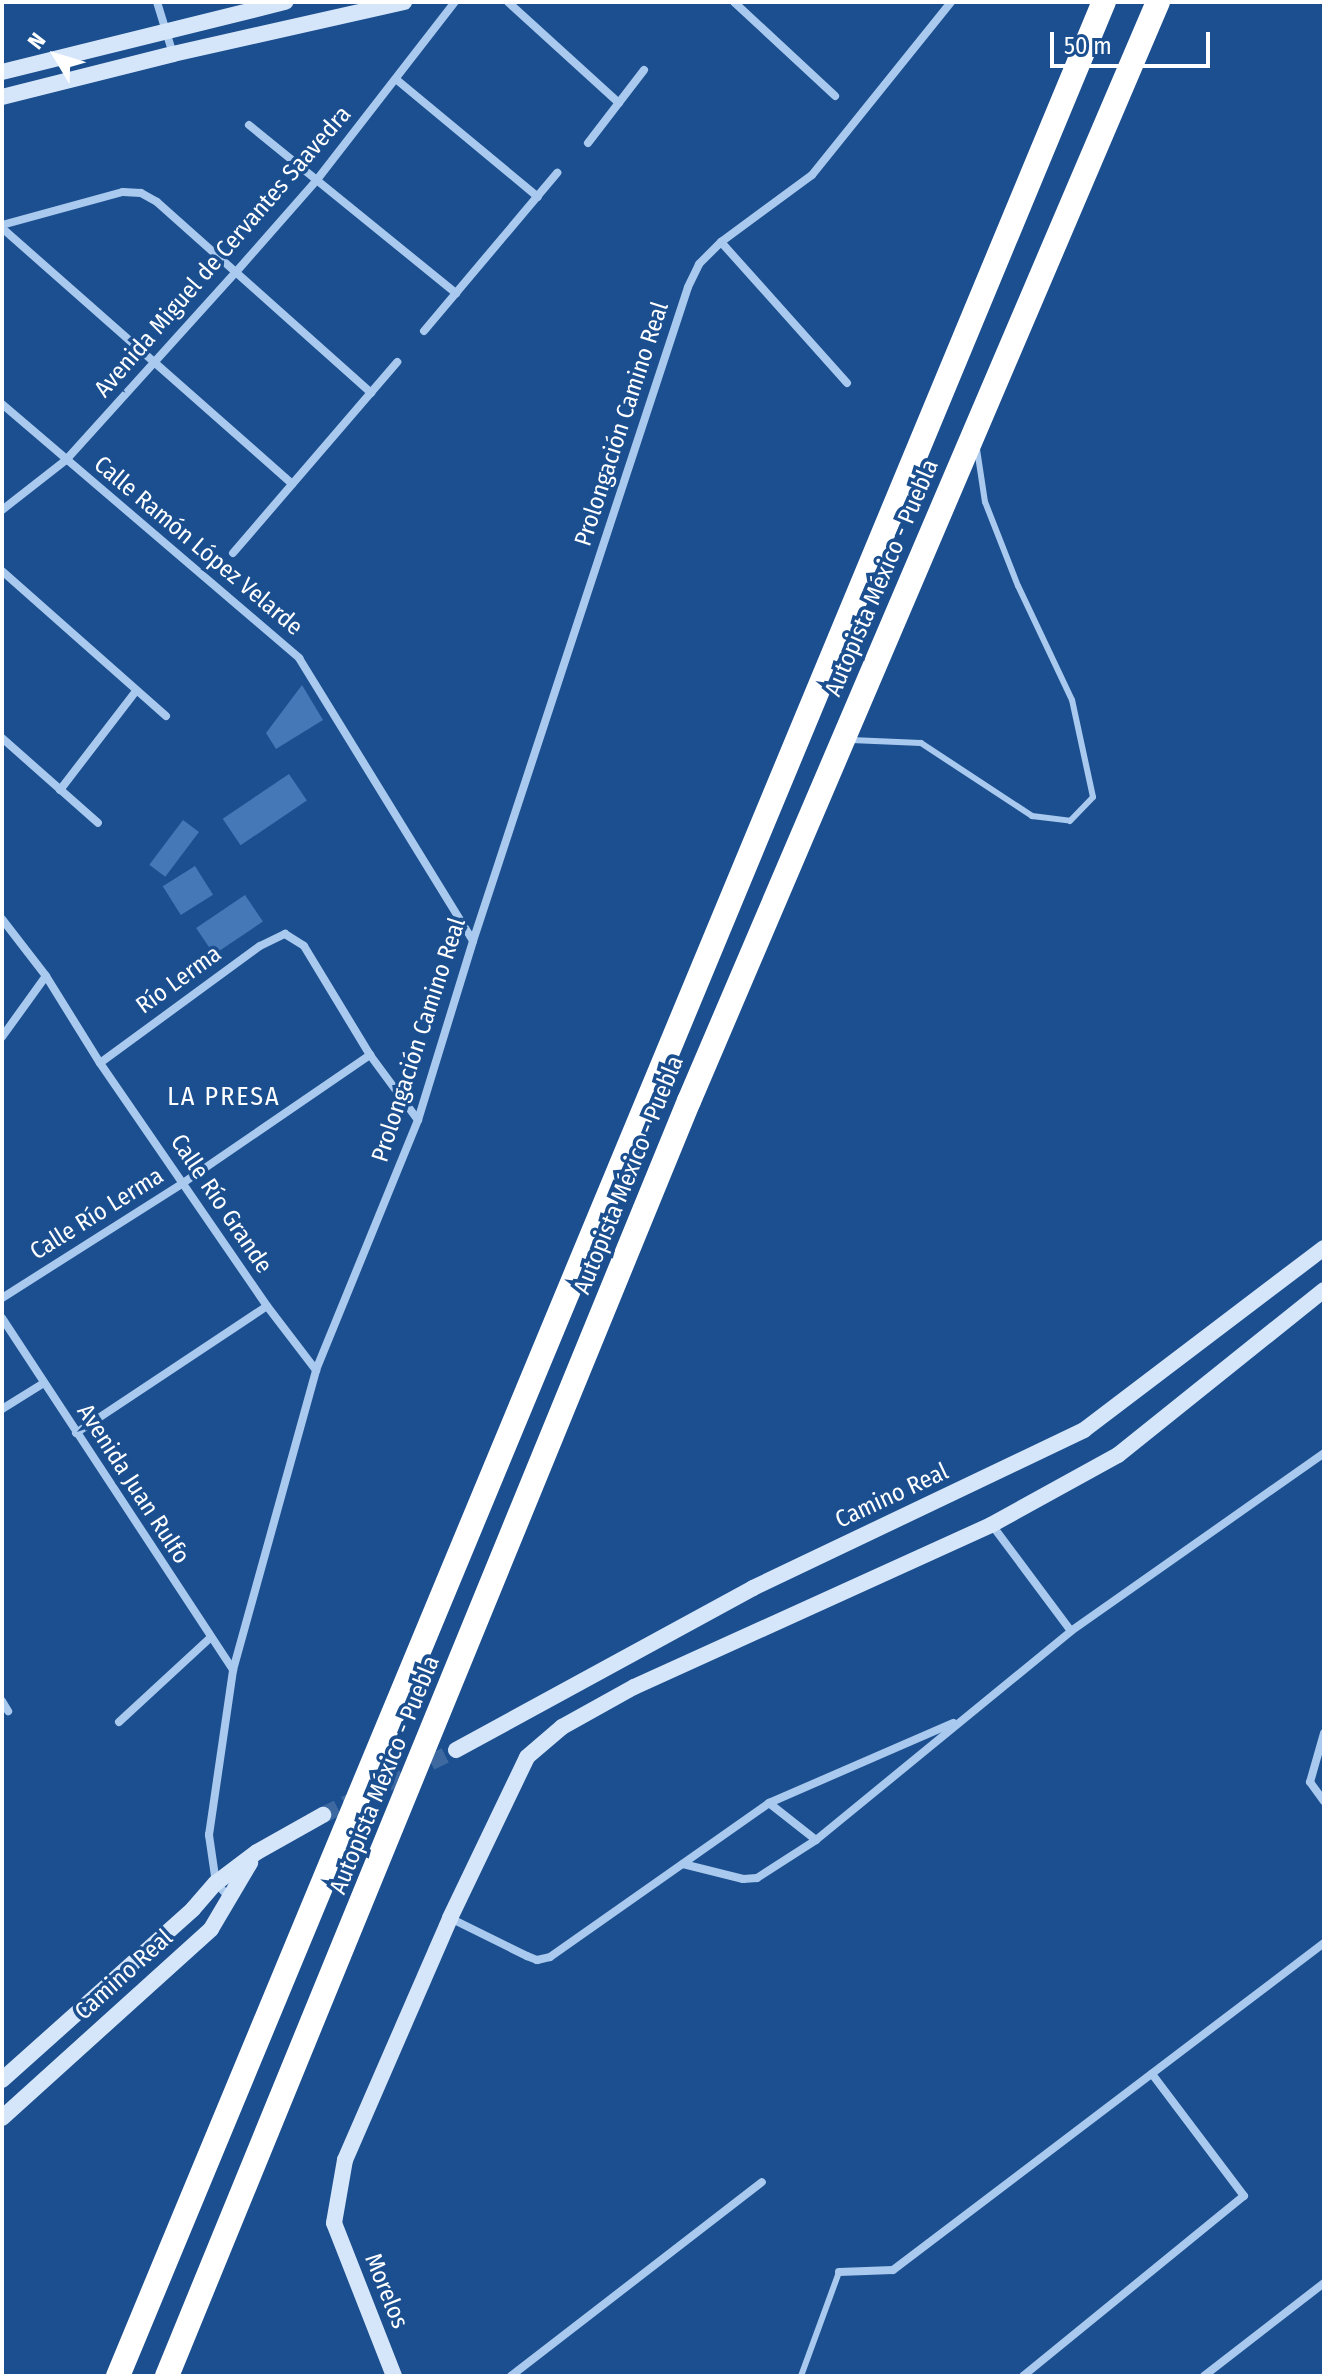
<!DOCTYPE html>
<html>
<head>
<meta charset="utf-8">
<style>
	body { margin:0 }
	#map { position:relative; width:1326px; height:2378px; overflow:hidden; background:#1b4f8f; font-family:"Fira Sans Condensed",sans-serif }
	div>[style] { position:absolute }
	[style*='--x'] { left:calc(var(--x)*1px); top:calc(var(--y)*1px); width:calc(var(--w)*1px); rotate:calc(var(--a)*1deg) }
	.building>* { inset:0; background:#4478b7; transform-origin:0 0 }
	.secondary-tunnel>* { height:16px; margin-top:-8px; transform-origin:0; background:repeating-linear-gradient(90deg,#3d69a0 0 16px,transparent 0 24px) }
	.lane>* { height:6px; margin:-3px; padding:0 3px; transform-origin:3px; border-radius:3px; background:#a9c9ee }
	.street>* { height:8px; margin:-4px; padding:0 4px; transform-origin:4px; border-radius:4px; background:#a9c9ee }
	.secondary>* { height:16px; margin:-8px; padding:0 8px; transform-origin:8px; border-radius:8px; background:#d6e6fa }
	.highway>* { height:24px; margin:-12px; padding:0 12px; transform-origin:12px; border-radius:12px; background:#fff }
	span { translate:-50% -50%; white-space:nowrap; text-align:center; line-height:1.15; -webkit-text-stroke:7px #1b4f8f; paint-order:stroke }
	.street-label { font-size:24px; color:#fff }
	.neighbourhood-label { font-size:26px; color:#fff; letter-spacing:2px }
	.frame { position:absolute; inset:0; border:4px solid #fff; pointer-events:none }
	.north { position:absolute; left:16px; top:16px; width:80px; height:80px; -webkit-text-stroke:6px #1b4f8f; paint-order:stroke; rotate:308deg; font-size:22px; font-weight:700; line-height:32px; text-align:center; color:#fff }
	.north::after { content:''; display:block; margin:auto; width:28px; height:36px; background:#fff; clip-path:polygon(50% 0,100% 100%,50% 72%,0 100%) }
	.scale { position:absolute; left:1050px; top:32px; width:160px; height:36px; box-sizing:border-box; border:4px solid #fff; border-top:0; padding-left:10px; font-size:24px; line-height:28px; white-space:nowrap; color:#fff; -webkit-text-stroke:6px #1b4f8f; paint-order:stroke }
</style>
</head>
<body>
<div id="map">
	<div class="building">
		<div style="clip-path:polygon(302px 685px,323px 720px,276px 749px,266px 733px)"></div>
		<div style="left:289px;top:774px;width:32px;height:80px;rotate:56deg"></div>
		<div style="left:183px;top:820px;width:20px;height:56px;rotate:37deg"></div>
		<div style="left:195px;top:866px;width:34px;height:38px;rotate:58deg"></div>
		<div style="left:245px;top:895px;width:32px;height:59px;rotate:56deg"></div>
	</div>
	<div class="secondary-tunnel">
		<div style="--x:323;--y:1815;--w:148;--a:-26"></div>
	</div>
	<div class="lane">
		<div style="--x:851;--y:740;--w:70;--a:2.5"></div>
		<div style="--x:921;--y:743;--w:133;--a:33.3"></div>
		<div style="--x:1032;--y:816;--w:38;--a:7"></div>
		<div style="--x:1070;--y:821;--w:33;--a:-46"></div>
		<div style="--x:1093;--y:797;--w:99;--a:-102.2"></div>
		<div style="--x:1072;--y:700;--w:126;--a:-115.3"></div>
		<div style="--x:1018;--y:586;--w:90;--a:-111.4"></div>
		<div style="--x:985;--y:502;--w:54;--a:-98.6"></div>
		<div style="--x:801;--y:2376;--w:111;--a:-69.9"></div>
	</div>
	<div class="street">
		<div style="--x:157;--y:2;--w:54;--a:72.9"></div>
		<div style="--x:508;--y:2;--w:150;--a:42.3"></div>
		<div style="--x:734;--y:2;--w:138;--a:42.9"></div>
		<div style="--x:397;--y:80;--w:183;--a:39.7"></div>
		<div style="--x:249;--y:125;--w:267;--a:39.1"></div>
		<div style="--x:588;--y:143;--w:92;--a:-52.5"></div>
		<div style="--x:2;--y:225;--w:125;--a:-15.3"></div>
		<div style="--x:123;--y:192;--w:18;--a:3"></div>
		<div style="--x:141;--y:193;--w:18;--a:29"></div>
		<div style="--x:157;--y:202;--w:287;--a:41.7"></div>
		<div style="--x:2;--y:228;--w:387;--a:41.4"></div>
		<div style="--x:721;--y:242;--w:189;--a:48.2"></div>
		<div style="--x:424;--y:331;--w:207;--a:-49.9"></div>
		<div style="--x:2;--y:404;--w:391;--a:40.5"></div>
		<div style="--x:299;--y:658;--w:332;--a:58.4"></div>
		<div style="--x:2;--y:510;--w:81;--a:-38"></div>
		<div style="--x:66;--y:460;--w:253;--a:-47.9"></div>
		<div style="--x:236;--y:272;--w:121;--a:-48.7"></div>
		<div style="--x:316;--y:181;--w:227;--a:-52.2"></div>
		<div style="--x:233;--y:553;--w:252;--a:-49.3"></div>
		<div style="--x:2;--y:571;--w:219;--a:41.5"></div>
		<div style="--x:2;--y:738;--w:128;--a:41.5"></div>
		<div style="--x:60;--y:790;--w:125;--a:-52.5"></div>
		<div style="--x:2;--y:919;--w:72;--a:52.3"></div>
		<div style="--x:46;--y:976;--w:102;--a:58.2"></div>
		<div style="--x:100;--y:1063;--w:295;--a:55.5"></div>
		<div style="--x:267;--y:1306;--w:81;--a:52.6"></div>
		<div style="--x:2;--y:1037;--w:75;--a:-54.2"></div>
		<div style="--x:100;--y:1063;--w:198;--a:-36.2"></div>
		<div style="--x:260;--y:946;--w:28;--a:-26"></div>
		<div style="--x:285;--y:934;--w:22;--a:32"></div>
		<div style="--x:304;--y:946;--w:127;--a:58.8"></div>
		<div style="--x:370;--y:1055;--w:81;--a:53.6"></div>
		<div style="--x:2;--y:1298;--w:214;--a:-32.4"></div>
		<div style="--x:183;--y:1183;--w:227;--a:-34.4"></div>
		<div style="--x:2;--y:1318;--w:421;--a:56.7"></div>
		<div style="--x:2;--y:1409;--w:49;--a:-31.8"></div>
		<div style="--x:76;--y:1433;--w:229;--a:-33.6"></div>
		<div style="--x:992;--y:1525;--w:132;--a:53.3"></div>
		<div style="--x:2;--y:1701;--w:12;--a:59"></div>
		<div style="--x:119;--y:1722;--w:124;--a:-42.7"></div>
		<div style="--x:1324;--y:1733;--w:51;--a:105.9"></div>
		<div style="--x:1310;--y:1782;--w:24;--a:54"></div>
		<div style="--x:769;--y:1803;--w:60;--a:38.2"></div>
		<div style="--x:683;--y:1864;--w:62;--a:14"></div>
		<div style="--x:743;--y:1879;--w:14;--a:-4"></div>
		<div style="--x:757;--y:1878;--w:70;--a:-32.8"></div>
		<div style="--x:816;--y:1840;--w:330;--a:-39.3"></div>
		<div style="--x:1071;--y:1631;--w:309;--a:-35.1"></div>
		<div style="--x:228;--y:1896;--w:18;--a:-133"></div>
		<div style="--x:216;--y:1883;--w:49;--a:-98.3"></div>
		<div style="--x:209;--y:1835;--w:167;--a:-81.7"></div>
		<div style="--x:233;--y:1670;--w:311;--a:-74.5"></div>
		<div style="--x:316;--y:1370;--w:270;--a:-67.8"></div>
		<div style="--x:418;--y:1120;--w:187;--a:-72.9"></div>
		<div style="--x:473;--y:941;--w:688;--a:-71.8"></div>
		<div style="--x:688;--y:287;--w:25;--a:-64"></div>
		<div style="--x:699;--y:264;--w:31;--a:-45"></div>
		<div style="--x:721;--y:242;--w:113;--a:-36.4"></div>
		<div style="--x:812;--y:175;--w:222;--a:-51.2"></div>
		<div style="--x:450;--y:1918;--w:86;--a:26.3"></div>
		<div style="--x:527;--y:1956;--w:11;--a:22"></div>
		<div style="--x:537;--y:1960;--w:13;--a:-13"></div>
		<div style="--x:550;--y:1957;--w:268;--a:-35.1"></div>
		<div style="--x:769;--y:1803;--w:201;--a:-23.5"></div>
		<div style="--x:839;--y:2272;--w:54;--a:-2.1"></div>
		<div style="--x:893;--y:2270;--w:541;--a:-37.19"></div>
		<div style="--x:511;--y:2376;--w:317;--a:-37.7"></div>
		<div style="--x:1023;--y:2376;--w:285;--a:-39.2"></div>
		<div style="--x:1244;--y:2196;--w:153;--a:-127"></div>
		<div style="--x:1204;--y:2376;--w:152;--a:-37.8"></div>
	</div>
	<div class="secondary">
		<div style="--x:2;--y:72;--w:292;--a:-13.9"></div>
		<div style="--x:2;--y:97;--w:176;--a:-14.1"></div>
		<div style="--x:173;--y:54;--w:237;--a:-12.7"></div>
		<div style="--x:456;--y:1750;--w:338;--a:-28.6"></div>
		<div style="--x:753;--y:1588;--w:367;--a:-25.5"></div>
		<div style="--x:1084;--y:1430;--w:301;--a:-37.2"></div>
		<div style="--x:2;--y:2080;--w:256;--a:-41.8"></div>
		<div style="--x:193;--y:1909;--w:35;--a:-49"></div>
		<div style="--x:216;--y:1883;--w:51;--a:-37.1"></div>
		<div style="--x:257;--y:1852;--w:76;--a:-29.3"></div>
		<div style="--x:2;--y:2118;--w:282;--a:-42.1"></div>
		<div style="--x:211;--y:1929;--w:77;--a:-59.4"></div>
		<div style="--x:394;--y:2376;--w:164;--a:-111.4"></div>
		<div style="--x:334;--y:2223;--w:64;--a:-80.1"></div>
		<div style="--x:345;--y:2160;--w:264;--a:-66.5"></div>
		<div style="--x:450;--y:1918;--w:178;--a:-64.4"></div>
		<div style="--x:527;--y:1757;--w:46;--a:-40.6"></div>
		<div style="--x:562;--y:1727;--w:82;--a:-29.1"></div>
		<div style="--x:634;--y:1687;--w:392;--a:-24.4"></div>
		<div style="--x:991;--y:1525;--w:145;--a:-28.9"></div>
		<div style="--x:1118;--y:1455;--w:264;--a:-38.7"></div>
	</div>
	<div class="highway">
		<div style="--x:118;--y:2376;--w:2571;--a:-67.45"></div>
		<div style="--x:167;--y:2376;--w:1378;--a:-67.74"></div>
		<div style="--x:689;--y:1101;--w:1195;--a:-66.89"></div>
	</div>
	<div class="street-label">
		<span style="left:223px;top:252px;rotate:-49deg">Avenida Miguel de Cervantes Saavedra</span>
		<span style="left:622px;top:424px;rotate:-72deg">Prolongación Camino Real</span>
		<span style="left:198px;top:546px;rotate:40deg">Calle Ramón López Velarde</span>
		<span style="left:882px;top:578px;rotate:-67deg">Autopista México - Puebla</span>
		<span style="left:179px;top:980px;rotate:-36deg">Río Lerma</span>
		<span style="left:419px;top:1040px;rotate:-72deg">Prolongación Camino Real</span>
		<span style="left:629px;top:1175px;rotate:-68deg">Autopista México - Puebla</span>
		<span style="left:221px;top:1204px;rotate:56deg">Calle Río Grande</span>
		<span style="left:97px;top:1214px;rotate:-32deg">Calle Río Lerma</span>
		<span style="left:133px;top:1484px;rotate:57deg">Avenida Juan Rulfo</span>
		<span style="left:892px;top:1496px;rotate:-25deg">Camino Real</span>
		<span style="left:385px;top:1775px;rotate:-68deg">Autopista México - Puebla</span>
		<span style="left:124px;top:1975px;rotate:-42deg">Camino Real</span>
		<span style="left:386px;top:2291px;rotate:68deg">Morelos</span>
	</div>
	<div class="neighbourhood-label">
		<span style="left:224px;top:1097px">LA PRESA</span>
	</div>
	<div class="frame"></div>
	<div class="north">N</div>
	<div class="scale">50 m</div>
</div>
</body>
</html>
